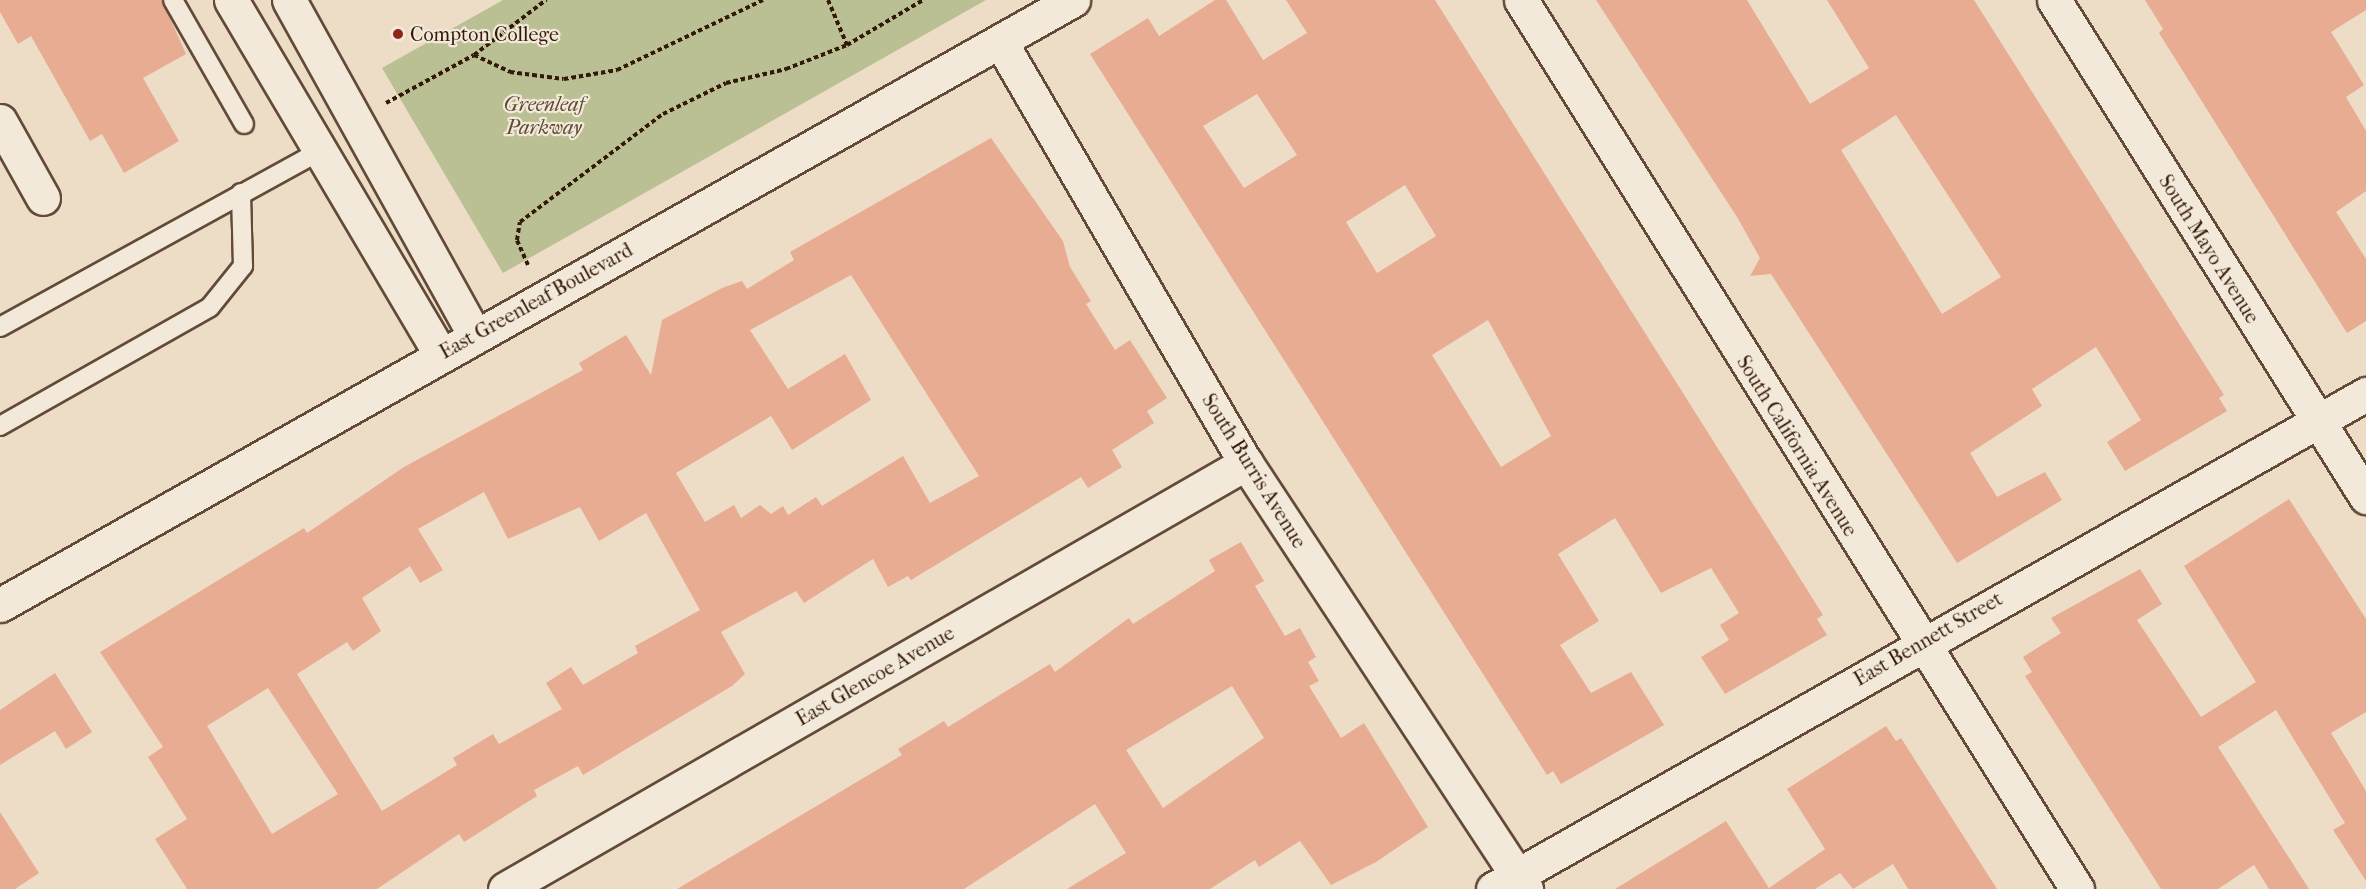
<!DOCTYPE html>
<html>
<head>
<meta charset="utf-8">
<style>
	body { margin:0 }
	#map { position:relative; width:2366px; height:889px; overflow:hidden; background:#edddc6; font-family:"IM FELL French Canon",serif }
	div>[style] { position:absolute }
	[style*='--x'] { left:calc(var(--x)*1px); top:calc(var(--y)*1px); width:calc(var(--w)*1px); rotate:calc(var(--a)*1deg) }
	.green>* { inset:0; background:#bac093 }
	.building>* { inset:0; background:#e8ac93 }
	.path>* { height:4px; margin-top:-2px; transform-origin:0; background:repeating-linear-gradient(90deg,#331907 0 4.5px,transparent 0 7.5px) }
	.roads { filter:drop-shadow(2px 0 #624a37) drop-shadow(-2px 0 #624a37) drop-shadow(0 2px #624a37) drop-shadow(0 -2px #624a37) }
	.lane>* { height:18px; margin:-9px; padding:0 9px; transform-origin:9px; border-radius:9px; background:#f3e9da }
	.street>* { height:33px; margin:-16.5px; padding:0 16.5px; transform-origin:16.5px; border-radius:16.5px; background:#f3e9da }
	.secondary>* { height:33px; margin:-16.5px; padding:0 16.5px; transform-origin:16.5px; border-radius:16.5px; background:#f3e9da }
	.dots>* { width:16px; height:16px; translate:-50% -50%; box-sizing:border-box; border:3px solid #f3e9da; border-radius:50% }
	span { translate:-50% -50%; white-space:nowrap; text-align:center; line-height:1.15; -webkit-text-stroke:4.5px #f3e9da; paint-order:stroke }
	.poi-label { font-size:20px; color:#331907 }
	.left { translate:0 -50%; text-align:left }
	.park-label { font-size:20px; color:#5c4b31; font-style:italic }
	.street-label { font-size:20px; color:#331907 }
</style>
</head>
<body>
<div id="map">
	<div class="green">
		<div style="clip-path:polygon(503px 0,986px 0,503px 273px,382px 68px)"></div>
	</div>
	<div class="building">
		<div style="clip-path:polygon(0 0,162px 0,186px 54px,143px 78px,179px 141px,124px 173px,102px 134px,90px 141px,31px 36px,18px 44px,0 12px)"></div>
		<div style="clip-path:polygon(evenodd,1215px 0,1226px 0,1263px 60px,1307px 33px,1286px 0,1435px 0,1806px 588px,1823px 615px,1817px 619px,1827px 635px,1725px 694px,1701px 657px,1729px 640px,1720px 625px,1739px 613px,1711px 568px,1661px 593px,1615px 518px,1558px 554px,1599px 621px,1560px 645px,1591px 693px,1631px 672px,1664px 725px,1561px 784px,1553px 771px,1547px 775px,1090px 54px,1148px 18px,1159px 36px,1215px 0,1257px 94px,1297px 155px,1244px 188px,1203px 126px,1257px 94px,1215px 0,1405px 185px,1436px 236px,1377px 273px,1346px 222px,1405px 185px,1215px 0,1488px 320px,1551px 436px,1501px 467px,1432px 355px,1488px 320px)"></div>
		<div style="clip-path:polygon(evenodd,1596px 0,1747px 0,1810px 104px,1869px 68px,1827px 0,1974px 0,2224px 395px,2219px 398px,2227px 411px,2125px 471px,2107px 442px,2141px 420px,2096px 347px,2032px 389px,2042px 406px,1970px 453px,1997px 497px,2045px 472px,2062px 500px,1957px 563px,1771px 274px,1750px 276px,1760px 258px,1737px 217px,1596px 0,1896px 115px,2001px 277px,1942px 314px,1841px 150px,1896px 115px)"></div>
		<div style="clip-path:polygon(2145px 0,2366px 0,2366px 10px,2331px 32px,2364px 85px,2346px 97px,2366px 131px,2366px 191px,2336px 212px,2366px 259px,2366px 321px,2347px 333px,2159px 33px,2163px 29px)"></div>
		<div style="clip-path:polygon(evenodd,991px 138px,1063px 241px,1070px 267px,1091px 301px,1086px 304px,1115px 350px,1130px 340px,1167px 398px,1147px 411px,1154px 423px,1112px 450px,1122px 467px,1088px 488px,1081px 477px,911px 580px,908px 576px,888px 587px,873px 559px,804px 603px,796px 591px,721px 632px,745px 674px,732px 686px,583px 775px,578px 766px,534px 790px,537px 796px,464px 842px,459px 834px,377px 889px,187px 889px,155px 839px,187px 819px,148px 757px,163px 747px,100px 652px,304px 528px,307px 533px,404px 467px,583px 370px,579px 363px,626px 335px,651px 375px,662px 320px,722px 288px,742px 281px,747px 289px,794px 260px,790px 252px,991px 138px,851px 275px,979px 476px,930px 503px,903px 456px,822px 506px,816px 497px,788px 515px,783px 506px,771px 514px,760px 505px,741px 518px,734px 505px,705px 522px,676px 473px,771px 416px,792px 450px,871px 400px,845px 354px,788px 389px,750px 330px,851px 275px,991px 138px,484px 492px,508px 539px,580px 507px,599px 541px,646px 513px,700px 610px,635px 646px,638px 653px,583px 685px,571px 667px,546px 683px,562px 709px,499px 744px,493px 734px,453px 758px,457px 765px,382px 811px,297px 674px,347px 642px,353px 651px,381px 631px,362px 598px,410px 566px,420px 583px,443px 570px,418px 529px,484px 492px,991px 138px,268px 688px,338px 794px,272px 834px,207px 726px,268px 688px)"></div>
		<div style="clip-path:polygon(2289px 499px,2366px 619px,2366px 712px,2331px 733px,2366px 791px,2366px 881px,2333px 830px,2345px 823px,2276px 710px,2218px 747px,2309px 889px,2269px 889px,2254px 865px,2218px 889px,2161px 889px,2025px 676px,2032px 672px,2023px 657px,2061px 633px,2051px 618px,2140px 569px,2162px 604px,2137px 620px,2201px 717px,2256px 682px,2184px 566px)"></div>
		<div style="clip-path:polygon(evenodd,1241px 542px,1264px 581px,1255px 586px,1285px 636px,1300px 628px,1316px 657px,1308px 662px,1319px 681px,1309px 686px,1341px 738px,1364px 723px,1428px 827px,1376px 862px,1331px 885px,1300px 841px,1259px 867px,1255px 860px,1210px 889px,1067px 889px,1126px 853px,1095px 804px,964px 889px,677px 889px,902px 755px,898px 749px,944px 721px,948px 727px,1050px 664px,1055px 672px,1129px 618px,1133px 624px,1215px 571px,1209px 560px,1241px 542px,1232px 686px,1264px 738px,1163px 808px,1126px 750px,1232px 686px)"></div>
		<div style="clip-path:polygon(55px 673px,92px 732px,66px 749px,55px 731px,0 765px,0 710px)"></div>
		<div style="clip-path:polygon(1886px 726px,1896px 741px,1901px 738px,1997px 889px,1908px 889px,1893px 864px,1853px 889px,1840px 873px,1815px 889px,1615px 889px,1726px 821px,1769px 888px,1825px 849px,1787px 789px)"></div>
		<div style="clip-path:polygon(0 812px,39px 873px,15px 889px,0 889px)"></div>
	</div>
	<div class="path">
		<div style="--x:828;--y:0;--w:49;--a:67.1"></div>
		<div style="--x:474;--y:55;--w:40;--a:25"></div>
		<div style="--x:510;--y:72;--w:54;--a:7.4"></div>
		<div style="--x:564;--y:79;--w:54;--a:-9.6"></div>
		<div style="--x:617;--y:70;--w:162;--a:-25.6"></div>
		<div style="--x:386;--y:103;--w:100;--a:-28.6"></div>
		<div style="--x:474;--y:55;--w:91;--a:-37.4"></div>
		<div style="--x:528;--y:265;--w:27;--a:-114"></div>
		<div style="--x:517;--y:240;--w:18;--a:-81"></div>
		<div style="--x:520;--y:222;--w:179;--a:-37.1"></div>
		<div style="--x:663;--y:114;--w:70;--a:-26.2"></div>
		<div style="--x:726;--y:83;--w:62;--a:-13.1"></div>
		<div style="--x:786;--y:69;--w:66;--a:-21.5"></div>
		<div style="--x:847;--y:45;--w:88;--a:-30.6"></div>
	</div>
	<div class="roads">
		<div class="lane">
			<div style="--x:173;--y:0;--w:143;--a:60.2"></div>
			<div style="--x:0;--y:327;--w:367;--a:-28.8"></div>
			<div style="--x:0;--y:426;--w:241;--a:-29.5"></div>
			<div style="--x:210;--y:307;--w:53;--a:-51.2"></div>
			<div style="--x:243;--y:266;--w:73;--a:-91.6"></div>
		</div>
		<div class="street">
			<div style="--x:231;--y:0;--w:412;--a:59.4"></div>
			<div style="--x:289;--y:0;--w:383;--a:61"></div>
			<div style="--x:1521;--y:0;--w:1049;--a:57.98"></div>
			<div style="--x:2054;--y:0;--w:587;--a:57.88"></div>
			<div style="--x:1000;--y:41;--w:488;--a:59.8"></div>
			<div style="--x:1246;--y:463;--w:510;--a:56.68"></div>
			<div style="--x:0;--y:121;--w:88;--a:60.8"></div>
			<div style="--x:505;--y:889;--w:855;--a:-29.89"></div>
			<div style="--x:1493;--y:889;--w:1004;--a:-29.55"></div>
		</div>
		<div class="secondary">
			<div style="--x:0;--y:605;--w:1232;--a:-29.42"></div>
		</div>
	</div>
	<div class="dots">
		<div style="left:398px;top:34px;background:#8f2418"></div>
	</div>
	<div class="poi-label">
		<span class="left" style="left:410px;top:34px">Compton College</span>
	</div>
	<div class="park-label">
		<span style="left:544px;top:116px">Greenleaf<br>Parkway</span>
	</div>
	<div class="street-label">
		<span style="left:2209px;top:249px;rotate:58deg">South Mayo Avenue</span>
		<span style="left:536px;top:301px;rotate:-29deg">East Greenleaf Boulevard</span>
		<span style="left:1797px;top:446px;rotate:58deg">South California Avenue</span>
		<span style="left:1254px;top:471px;rotate:58deg">South Burris Avenue</span>
		<span style="left:1928px;top:639px;rotate:-30deg">East Bennett Street</span>
		<span style="left:875px;top:676px;rotate:-30deg">East Glencoe Avenue</span>
	</div>
</div>
</body>
</html>
